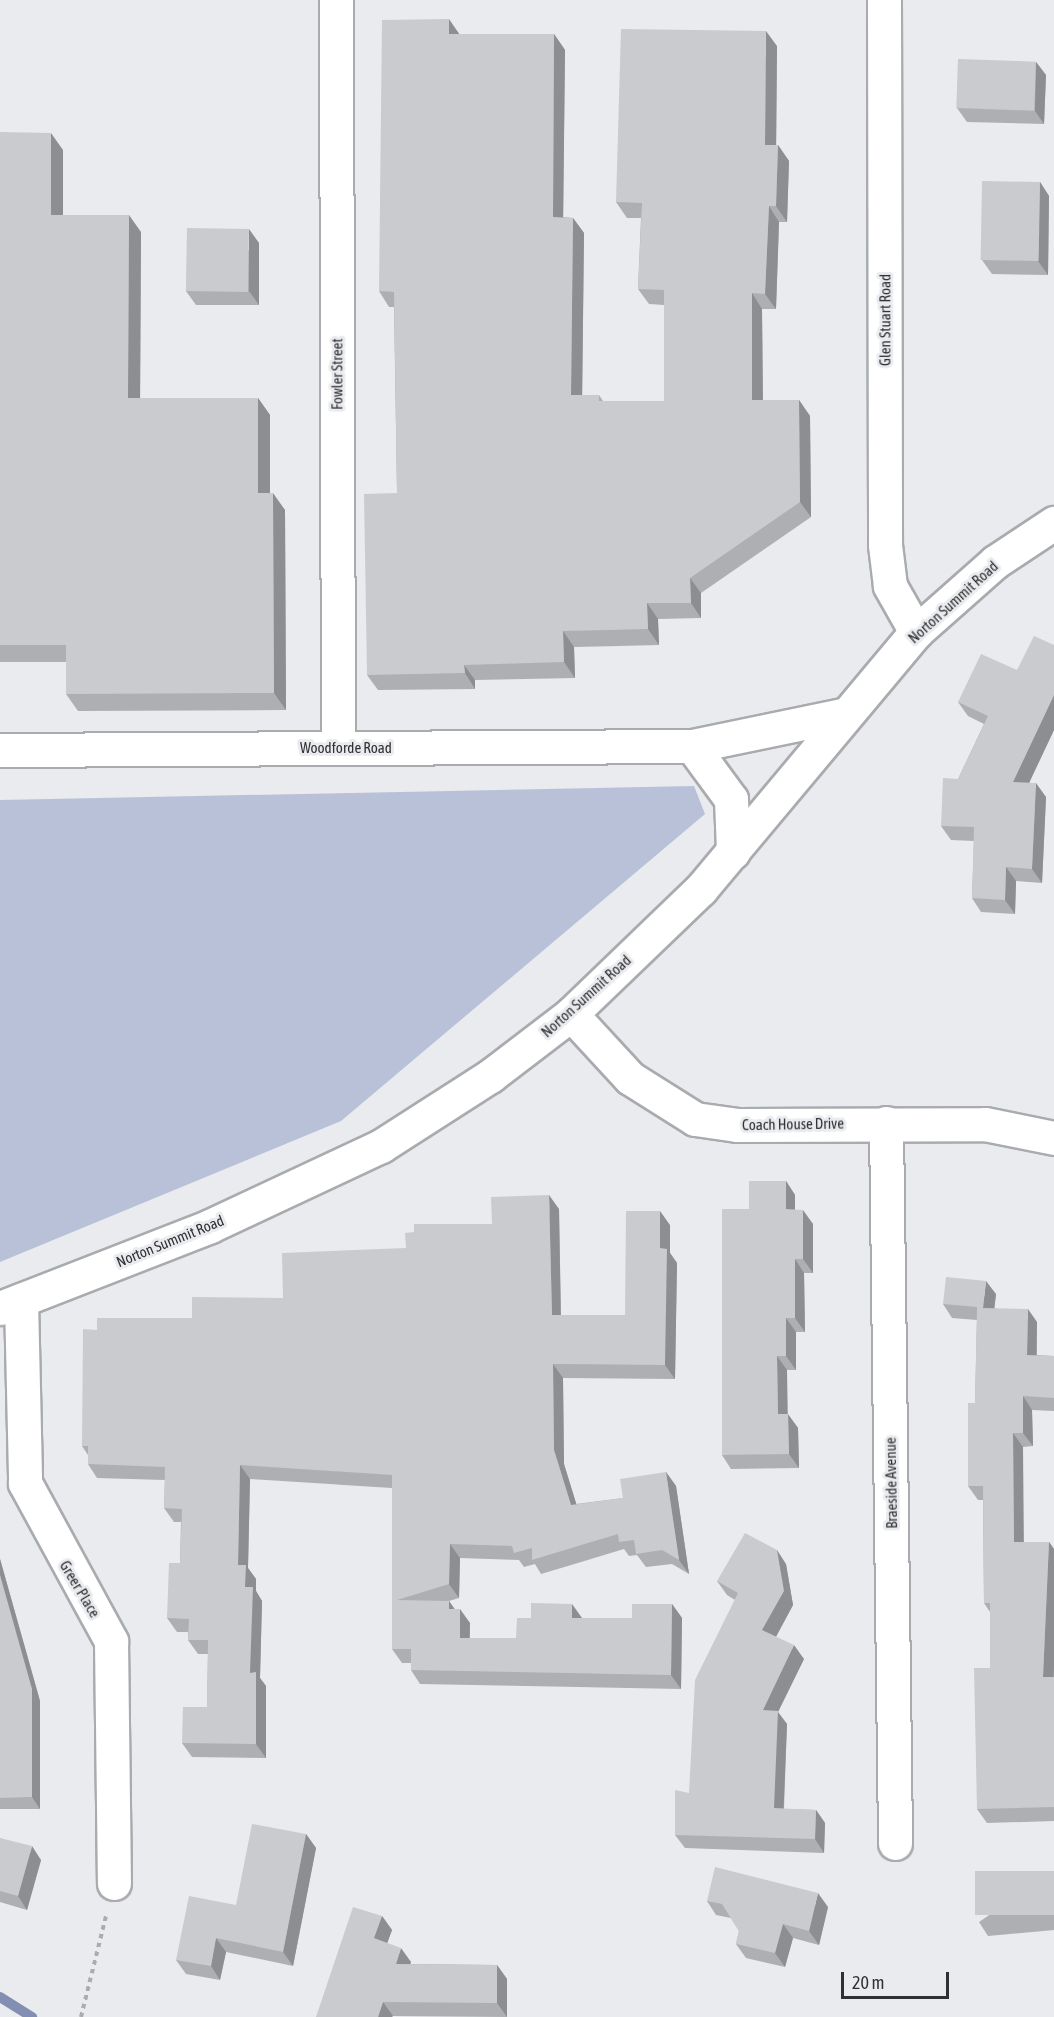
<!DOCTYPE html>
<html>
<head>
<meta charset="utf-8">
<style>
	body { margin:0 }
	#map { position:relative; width:1054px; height:2017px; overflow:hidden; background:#e9ebef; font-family:"Asap Condensed",sans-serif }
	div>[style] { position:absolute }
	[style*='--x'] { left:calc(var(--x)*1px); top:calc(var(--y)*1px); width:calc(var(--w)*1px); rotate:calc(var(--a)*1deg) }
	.green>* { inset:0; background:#b8c1d8 }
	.stream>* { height:10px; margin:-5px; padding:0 5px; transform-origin:5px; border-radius:5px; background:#838fb2 }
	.path>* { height:4px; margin-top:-2px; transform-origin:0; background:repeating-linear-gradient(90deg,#abacaf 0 4.5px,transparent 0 9px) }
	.roads { filter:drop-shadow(2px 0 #a9abae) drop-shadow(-2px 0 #a9abae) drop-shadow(0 2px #a9abae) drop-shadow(0 -2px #a9abae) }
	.minor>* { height:33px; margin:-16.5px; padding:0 16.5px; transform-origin:16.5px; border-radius:16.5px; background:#fff }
	.major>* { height:33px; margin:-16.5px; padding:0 16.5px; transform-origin:16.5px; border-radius:16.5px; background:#fff }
	.wall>* { inset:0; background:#adafb2 }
	.shaded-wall>* { inset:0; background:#8d8e91 }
	.building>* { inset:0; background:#c9cbcf; transform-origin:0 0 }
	span { translate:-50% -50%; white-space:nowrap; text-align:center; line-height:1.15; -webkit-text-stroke:6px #e9ebef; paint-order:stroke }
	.street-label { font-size:15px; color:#303032 }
	.scale { position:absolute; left:841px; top:1972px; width:108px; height:27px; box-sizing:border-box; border:3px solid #303032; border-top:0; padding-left:8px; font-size:18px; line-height:21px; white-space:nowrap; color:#303032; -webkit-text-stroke:4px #e9ebef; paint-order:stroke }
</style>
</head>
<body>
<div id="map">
	<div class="green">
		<div style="clip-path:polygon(694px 786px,705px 814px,341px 1121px,0 1262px,0 800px)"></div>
	</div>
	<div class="stream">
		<div style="--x:0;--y:1997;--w:38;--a:32"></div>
	</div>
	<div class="path">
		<div style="--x:81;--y:2017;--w:104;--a:-76.1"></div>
	</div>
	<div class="roads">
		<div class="minor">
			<div style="--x:336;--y:0;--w:748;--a:89.85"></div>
			<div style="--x:884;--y:0;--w:545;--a:89.89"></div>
			<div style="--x:885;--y:545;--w:41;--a:83"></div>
			<div style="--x:890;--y:586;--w:53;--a:60.5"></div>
			<div style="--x:692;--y:746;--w:66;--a:53.7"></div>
			<div style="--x:731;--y:799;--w:53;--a:87.8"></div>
			<div style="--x:0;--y:750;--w:692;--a:-0.33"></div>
			<div style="--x:692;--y:746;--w:157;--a:-11.7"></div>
			<div style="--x:571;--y:1014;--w:87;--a:47.3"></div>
			<div style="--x:630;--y:1078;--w:77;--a:32.2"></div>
			<div style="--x:695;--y:1119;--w:42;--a:8.1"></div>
			<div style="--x:737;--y:1125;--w:248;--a:-0.2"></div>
			<div style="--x:985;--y:1124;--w:70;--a:11.5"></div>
			<div style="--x:886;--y:1123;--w:720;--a:89.28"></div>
			<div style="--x:21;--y:1300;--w:183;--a:88.7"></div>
			<div style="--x:25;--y:1483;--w:180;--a:61.4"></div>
			<div style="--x:111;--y:1641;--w:242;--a:89.3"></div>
		</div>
		<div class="major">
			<div style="--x:0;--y:1308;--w:225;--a:-21.3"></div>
			<div style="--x:210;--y:1226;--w:189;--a:-25.1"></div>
			<div style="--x:381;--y:1146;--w:130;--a:-32.7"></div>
			<div style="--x:490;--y:1076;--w:102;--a:-37.4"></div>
			<div style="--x:571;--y:1014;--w:180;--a:-43.9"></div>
			<div style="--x:701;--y:889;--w:335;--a:-50.1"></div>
			<div style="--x:916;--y:632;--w:106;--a:-41.5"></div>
			<div style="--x:995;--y:562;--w:71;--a:-33.5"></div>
		</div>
	</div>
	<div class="wall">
		<div style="clip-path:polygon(459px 34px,554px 34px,565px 50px,563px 217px,573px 218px,584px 233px,582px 395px,599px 395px,603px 401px,664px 401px,664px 305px,649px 304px,638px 289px,641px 218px,627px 218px,616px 202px,777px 46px,776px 145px,778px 145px,789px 161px,787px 222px,779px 222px,776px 309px,762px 309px,763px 400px,799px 400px,810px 416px,811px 517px,701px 593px,701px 618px,658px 619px,659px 645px,574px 647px,575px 678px,475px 680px,475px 689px,378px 690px,367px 675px,397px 493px,394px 307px,389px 307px,379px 291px)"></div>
		<div style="clip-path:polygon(1036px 62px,1046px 75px,1044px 124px,967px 122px,957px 108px)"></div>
		<div style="clip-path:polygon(0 132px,63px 150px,63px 215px,141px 232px,140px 398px,258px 398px,270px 415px,270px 493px,285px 510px,286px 710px,78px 711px,66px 694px,66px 662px,0 662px)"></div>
		<div style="clip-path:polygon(1040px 182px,1049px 196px,1048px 275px,992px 274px,982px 260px)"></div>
		<div style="clip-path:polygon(259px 243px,259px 305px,196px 305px,186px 291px)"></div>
		<div style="clip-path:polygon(1054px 645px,1054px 730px,1029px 782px,1046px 797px,1042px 883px,1016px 881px,1015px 914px,981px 912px,972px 898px,974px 841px,951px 840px,941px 826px,958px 779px,984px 724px,968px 716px,958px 702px,1017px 670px)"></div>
		<div style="clip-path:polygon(786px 1181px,795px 1195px,795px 1210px,813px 1224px,813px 1273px,804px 1273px,805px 1332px,796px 1332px,796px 1370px,787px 1370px,787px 1414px,798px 1428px,799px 1468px,731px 1469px,722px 1455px,749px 1209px)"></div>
		<div style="clip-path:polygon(559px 1209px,561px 1315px,625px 1315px,670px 1225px,670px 1253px,677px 1263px,675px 1379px,563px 1378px,564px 1464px,576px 1504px,623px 1498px,666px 1472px,676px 1486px,689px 1574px,672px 1564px,646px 1567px,637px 1555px,629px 1556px,624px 1549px,541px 1574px,535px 1564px,524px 1567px,519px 1560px,460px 1558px,459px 1598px,449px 1601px,454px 1609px,470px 1623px,470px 1638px,516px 1638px,582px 1618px,632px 1618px,672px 1604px,682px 1618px,681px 1689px,420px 1684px,411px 1670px,411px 1663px,402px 1663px,392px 1649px,392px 1488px,250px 1479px,248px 1568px,256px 1579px,256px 1591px,262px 1601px,260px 1678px,266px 1686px,266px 1758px,192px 1757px,182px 1743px,207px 1707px,208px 1654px,198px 1654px,188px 1640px,188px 1632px,177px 1632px,167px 1618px,180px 1563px,181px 1522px,174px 1522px,164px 1508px,165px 1480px,97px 1478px,88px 1464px,88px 1455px,82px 1446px,97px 1330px,192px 1318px,283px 1298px,406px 1248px,414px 1232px,492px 1224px)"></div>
		<div style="clip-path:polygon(996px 1294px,994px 1308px,1037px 1322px,1037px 1355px,1054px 1356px,1054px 1411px,1032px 1410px,1033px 1446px,1023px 1447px,1023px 1542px,1049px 1542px,1054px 1549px,1054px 1821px,987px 1823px,977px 1809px,990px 1668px,990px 1612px,984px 1603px,983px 1500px,978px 1500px,968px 1486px,975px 1403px,977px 1320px,952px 1318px,943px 1304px)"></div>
		<div style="clip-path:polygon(0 1559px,40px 1701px,40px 1809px,0 1809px)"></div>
		<div style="clip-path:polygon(786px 1564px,793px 1605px,776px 1637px,804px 1659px,778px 1712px,787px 1724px,784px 1809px,816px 1810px,825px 1823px,824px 1853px,685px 1848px,675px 1835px,689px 1793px,735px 1600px,727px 1595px,717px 1581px)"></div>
		<div style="clip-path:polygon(306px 1834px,316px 1848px,293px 1966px,226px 1952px,220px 1980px,186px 1974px,176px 1960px,236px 1905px)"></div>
		<div style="clip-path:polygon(0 1838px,41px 1860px,27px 1910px,0 1902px)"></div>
		<div style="clip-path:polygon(1054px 1871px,1054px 1930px,988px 1936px,979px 1922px)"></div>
		<div style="clip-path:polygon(707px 1901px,828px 1907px,819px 1945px,793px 1938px,785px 1967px,746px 1958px,736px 1944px,739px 1931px,731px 1918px,716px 1915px)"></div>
		<div style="clip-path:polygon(382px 1916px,392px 1930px,387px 1943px,411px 1962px,410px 1964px,497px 1965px,507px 1979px,507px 2017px,393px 2016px,316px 2017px)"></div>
	</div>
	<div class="shaded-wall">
		<div style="clip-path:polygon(449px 19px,460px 35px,449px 34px)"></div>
		<div style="clip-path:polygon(766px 31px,777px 46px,776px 160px,765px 145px)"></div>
		<div style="clip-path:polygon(554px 34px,565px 50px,563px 233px,553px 217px)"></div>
		<div style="clip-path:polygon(1036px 62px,1046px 75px,1044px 124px,1035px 111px)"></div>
		<div style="clip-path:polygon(51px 133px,63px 150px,63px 232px,51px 215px)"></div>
		<div style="clip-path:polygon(778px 145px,789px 161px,787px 222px,776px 206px)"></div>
		<div style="clip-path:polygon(1040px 182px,1049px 196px,1048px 275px,1038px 261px)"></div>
		<div style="clip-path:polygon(769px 206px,779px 222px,776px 309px,765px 294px)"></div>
		<div style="clip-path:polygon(129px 215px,141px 232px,140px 415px,128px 398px)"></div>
		<div style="clip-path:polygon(573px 218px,584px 233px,582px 410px,571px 395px)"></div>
		<div style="clip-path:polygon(249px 229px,259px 243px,259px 305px,249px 291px)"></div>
		<div style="clip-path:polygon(752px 293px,762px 309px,763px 416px,752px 400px)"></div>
		<div style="clip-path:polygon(258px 398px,270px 415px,270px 510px,258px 493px)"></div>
		<div style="clip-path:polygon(799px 400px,810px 416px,811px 517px,800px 502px)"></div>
		<div style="clip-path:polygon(273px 493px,285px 510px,286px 710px,274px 693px)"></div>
		<div style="clip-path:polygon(690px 578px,701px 593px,701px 618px,691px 603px)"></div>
		<div style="clip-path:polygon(647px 603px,658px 619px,659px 645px,648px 629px)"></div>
		<div style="clip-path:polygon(563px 631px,574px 647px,575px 678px,564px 662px)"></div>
		<div style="clip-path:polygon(464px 665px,475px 680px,475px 689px,465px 673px)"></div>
		<div style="clip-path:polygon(1054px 695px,1054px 730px,1023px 796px,1013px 782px)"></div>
		<div style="clip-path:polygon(1036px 783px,1046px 797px,1042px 883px,1032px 869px)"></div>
		<div style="clip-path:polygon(1006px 867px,1016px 881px,1015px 914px,1005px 900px)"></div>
		<div style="clip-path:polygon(786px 1181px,795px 1195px,795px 1223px,786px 1209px)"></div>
		<div style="clip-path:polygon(549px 1195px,559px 1209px,561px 1329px,552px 1315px)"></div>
		<div style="clip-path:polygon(803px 1210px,813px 1224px,813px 1273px,803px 1259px)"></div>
		<div style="clip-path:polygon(660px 1211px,670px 1225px,670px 1253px,677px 1263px,675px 1379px,665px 1365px,660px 1248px)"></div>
		<div style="clip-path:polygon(795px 1259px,804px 1273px,805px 1332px,795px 1318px)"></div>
		<div style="clip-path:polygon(986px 1281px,996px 1294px,993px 1321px,983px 1308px)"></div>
		<div style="clip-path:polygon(1028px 1309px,1037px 1322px,1036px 1368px,1027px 1355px)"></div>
		<div style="clip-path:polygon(786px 1318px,796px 1332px,796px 1370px,786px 1356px)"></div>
		<div style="clip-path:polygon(777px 1356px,787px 1370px,788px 1428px,778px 1414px)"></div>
		<div style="clip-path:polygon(553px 1364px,563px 1378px,564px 1464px,581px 1519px,571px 1505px,554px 1450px)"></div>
		<div style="clip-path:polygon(1023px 1396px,1032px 1410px,1033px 1446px,1023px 1433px)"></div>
		<div style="clip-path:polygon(788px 1414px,798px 1428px,799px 1468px,789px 1454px)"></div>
		<div style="clip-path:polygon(1013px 1433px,1023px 1447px,1024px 1556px,1014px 1542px)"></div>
		<div style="clip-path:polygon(240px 1465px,250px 1479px,248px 1568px,256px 1579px,256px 1591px,262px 1601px,260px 1678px,266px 1686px,266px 1758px,256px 1744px,250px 1673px,245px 1587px,238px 1565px)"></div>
		<div style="clip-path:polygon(666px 1472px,676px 1486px,689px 1574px,679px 1560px)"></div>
		<div style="clip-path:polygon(1049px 1542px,1054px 1549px,1054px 1665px,1053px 1691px,1043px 1677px)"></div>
		<div style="clip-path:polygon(450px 1544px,460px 1558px,459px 1598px,449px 1584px)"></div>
		<div style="clip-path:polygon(777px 1550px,786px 1564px,793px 1605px,772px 1644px,762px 1630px)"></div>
		<div style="clip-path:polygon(0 1559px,40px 1701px,40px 1809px,32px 1797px,0 1575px)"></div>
		<div style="clip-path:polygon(449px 1601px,459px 1615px,449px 1609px)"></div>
		<div style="clip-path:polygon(572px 1604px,582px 1618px,572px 1618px)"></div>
		<div style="clip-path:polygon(672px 1604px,682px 1618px,681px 1689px,671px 1675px)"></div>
		<div style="clip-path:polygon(460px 1609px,470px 1623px,469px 1652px,460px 1638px)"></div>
		<div style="clip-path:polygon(794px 1645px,804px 1659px,778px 1712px,787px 1724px,783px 1822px,774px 1808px,763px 1710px)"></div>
		<div style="clip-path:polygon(816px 1810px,825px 1823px,824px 1853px,815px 1839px)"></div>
		<div style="clip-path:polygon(306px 1834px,316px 1848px,293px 1966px,283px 1952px)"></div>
		<div style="clip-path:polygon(32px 1846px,41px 1860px,27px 1910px,18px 1896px)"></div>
		<div style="clip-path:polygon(818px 1893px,828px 1907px,819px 1945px,809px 1931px)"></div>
		<div style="clip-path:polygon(382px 1916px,392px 1930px,384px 1952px,374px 1938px)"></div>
		<div style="clip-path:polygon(783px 1924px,793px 1938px,785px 1967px,775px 1953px)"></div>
		<div style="clip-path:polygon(216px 1938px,226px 1952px,220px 1980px,211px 1966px)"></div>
		<div style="clip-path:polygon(401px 1948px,411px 1962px,405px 1978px,396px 1964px)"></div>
		<div style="clip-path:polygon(497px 1965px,507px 1979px,507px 2017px,497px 2003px)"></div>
		<div style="clip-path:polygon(383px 2002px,393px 2016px,392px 2017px,378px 2017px)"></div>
	</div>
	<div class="building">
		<div style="clip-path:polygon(449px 19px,449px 34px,554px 34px,553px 217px,573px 218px,571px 395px,599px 395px,599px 401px,664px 401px,664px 290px,638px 289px,642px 203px,616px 202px,621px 29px,766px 31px,765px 145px,778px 145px,776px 206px,769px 206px,765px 294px,752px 293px,752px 400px,799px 400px,800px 502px,690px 578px,691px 603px,647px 603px,648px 629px,563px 631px,564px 662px,464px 665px,465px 673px,367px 675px,364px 494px,397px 493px,394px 292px,379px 291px,382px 20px)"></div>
		<div style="left:958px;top:59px;width:78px;height:49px;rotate:2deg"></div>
		<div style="clip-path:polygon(0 132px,51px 133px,51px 215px,129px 215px,128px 398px,258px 398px,258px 493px,273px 493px,274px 693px,66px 694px,66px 645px,0 645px)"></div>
		<div style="left:982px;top:181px;width:58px;height:79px;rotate:1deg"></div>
		<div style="left:187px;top:228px;width:62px;height:63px;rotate:1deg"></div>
		<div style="clip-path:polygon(1034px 636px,1054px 645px,1054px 695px,1013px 782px,1036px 783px,1032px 869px,1006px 867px,1005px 900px,972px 898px,974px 827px,941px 826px,943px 778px,958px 779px,988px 716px,958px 702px,981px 654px,1017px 670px)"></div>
		<div style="clip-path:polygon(749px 1181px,786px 1181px,786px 1209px,803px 1210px,803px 1259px,795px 1259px,795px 1318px,786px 1318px,786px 1356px,777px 1356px,778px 1414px,788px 1414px,789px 1454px,722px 1455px,722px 1209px,749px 1209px)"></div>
		<div style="clip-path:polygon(549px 1195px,552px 1315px,625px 1315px,626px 1211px,660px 1211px,660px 1248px,667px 1249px,665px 1365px,553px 1364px,554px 1450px,571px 1505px,623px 1498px,620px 1479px,666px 1472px,679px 1560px,662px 1550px,636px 1554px,634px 1540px,619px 1542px,618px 1534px,532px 1560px,532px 1548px,514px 1553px,512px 1546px,450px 1544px,449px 1584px,397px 1600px,449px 1601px,449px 1609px,460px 1609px,460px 1638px,516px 1638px,517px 1618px,531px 1618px,531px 1603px,572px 1604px,572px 1618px,632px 1618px,632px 1604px,672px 1604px,671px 1675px,411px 1670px,411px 1649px,392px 1649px,392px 1475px,240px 1465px,238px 1565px,246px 1565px,245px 1587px,253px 1587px,250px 1673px,256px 1672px,256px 1744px,182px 1743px,183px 1707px,207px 1707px,208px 1640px,188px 1640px,189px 1619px,167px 1618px,169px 1563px,180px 1563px,182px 1509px,164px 1508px,165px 1467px,88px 1464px,88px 1446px,82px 1446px,83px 1329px,97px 1330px,97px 1318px,192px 1318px,192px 1297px,283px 1298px,282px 1253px,406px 1248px,405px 1233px,414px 1232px,414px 1224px,492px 1224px,491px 1197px)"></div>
		<div style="clip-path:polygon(946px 1277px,986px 1281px,983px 1308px,1028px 1309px,1027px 1355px,1054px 1356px,1054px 1398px,1023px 1396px,1023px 1433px,1013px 1433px,1014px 1542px,1049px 1542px,1043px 1677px,1054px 1677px,1054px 1807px,977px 1809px,974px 1668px,990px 1668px,990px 1603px,984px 1603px,983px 1486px,968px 1486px,968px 1403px,975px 1403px,977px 1307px,943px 1304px)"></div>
		<div style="clip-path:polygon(745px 1533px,777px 1550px,784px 1591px,762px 1630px,794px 1645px,763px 1710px,778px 1711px,774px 1808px,816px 1810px,815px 1839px,675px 1835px,675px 1790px,689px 1793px,695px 1680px,738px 1593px,717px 1581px)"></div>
		<div style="clip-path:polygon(0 1575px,32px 1689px,32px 1797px,0 1798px)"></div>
		<div style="clip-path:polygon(252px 1824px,306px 1834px,283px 1952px,216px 1938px,211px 1966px,176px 1960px,189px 1896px,236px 1905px)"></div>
		<div style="clip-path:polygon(0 1838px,32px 1846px,18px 1896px,0 1891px)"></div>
		<div style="clip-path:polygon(715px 1867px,818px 1893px,809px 1931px,783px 1924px,775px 1953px,736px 1944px,739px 1931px,722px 1904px,707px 1901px)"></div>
		<div style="left:1054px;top:1871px;width:44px;height:79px;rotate:90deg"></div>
		<div style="clip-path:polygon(353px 1907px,382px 1916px,374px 1938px,401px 1948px,396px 1964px,497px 1965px,497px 2003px,383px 2002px,378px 2017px,316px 2017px)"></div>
	</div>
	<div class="street-label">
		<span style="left:885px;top:320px;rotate:-90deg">Glen Stuart Road</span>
		<span style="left:337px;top:374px;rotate:-90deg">Fowler Street</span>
		<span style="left:953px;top:602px;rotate:-42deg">Norton Summit Road</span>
		<span style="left:346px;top:748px">Woodforde Road</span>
		<span style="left:586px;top:996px;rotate:-42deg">Norton Summit Road</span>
		<span style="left:793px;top:1124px;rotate:-1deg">Coach House Drive</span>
		<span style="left:170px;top:1241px;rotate:-22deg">Norton Summit Road</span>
		<span style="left:891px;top:1483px;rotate:-91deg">Braeside Avenue</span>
		<span style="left:80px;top:1589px;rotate:59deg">Greer Place</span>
	</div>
	<div class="scale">20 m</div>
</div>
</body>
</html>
